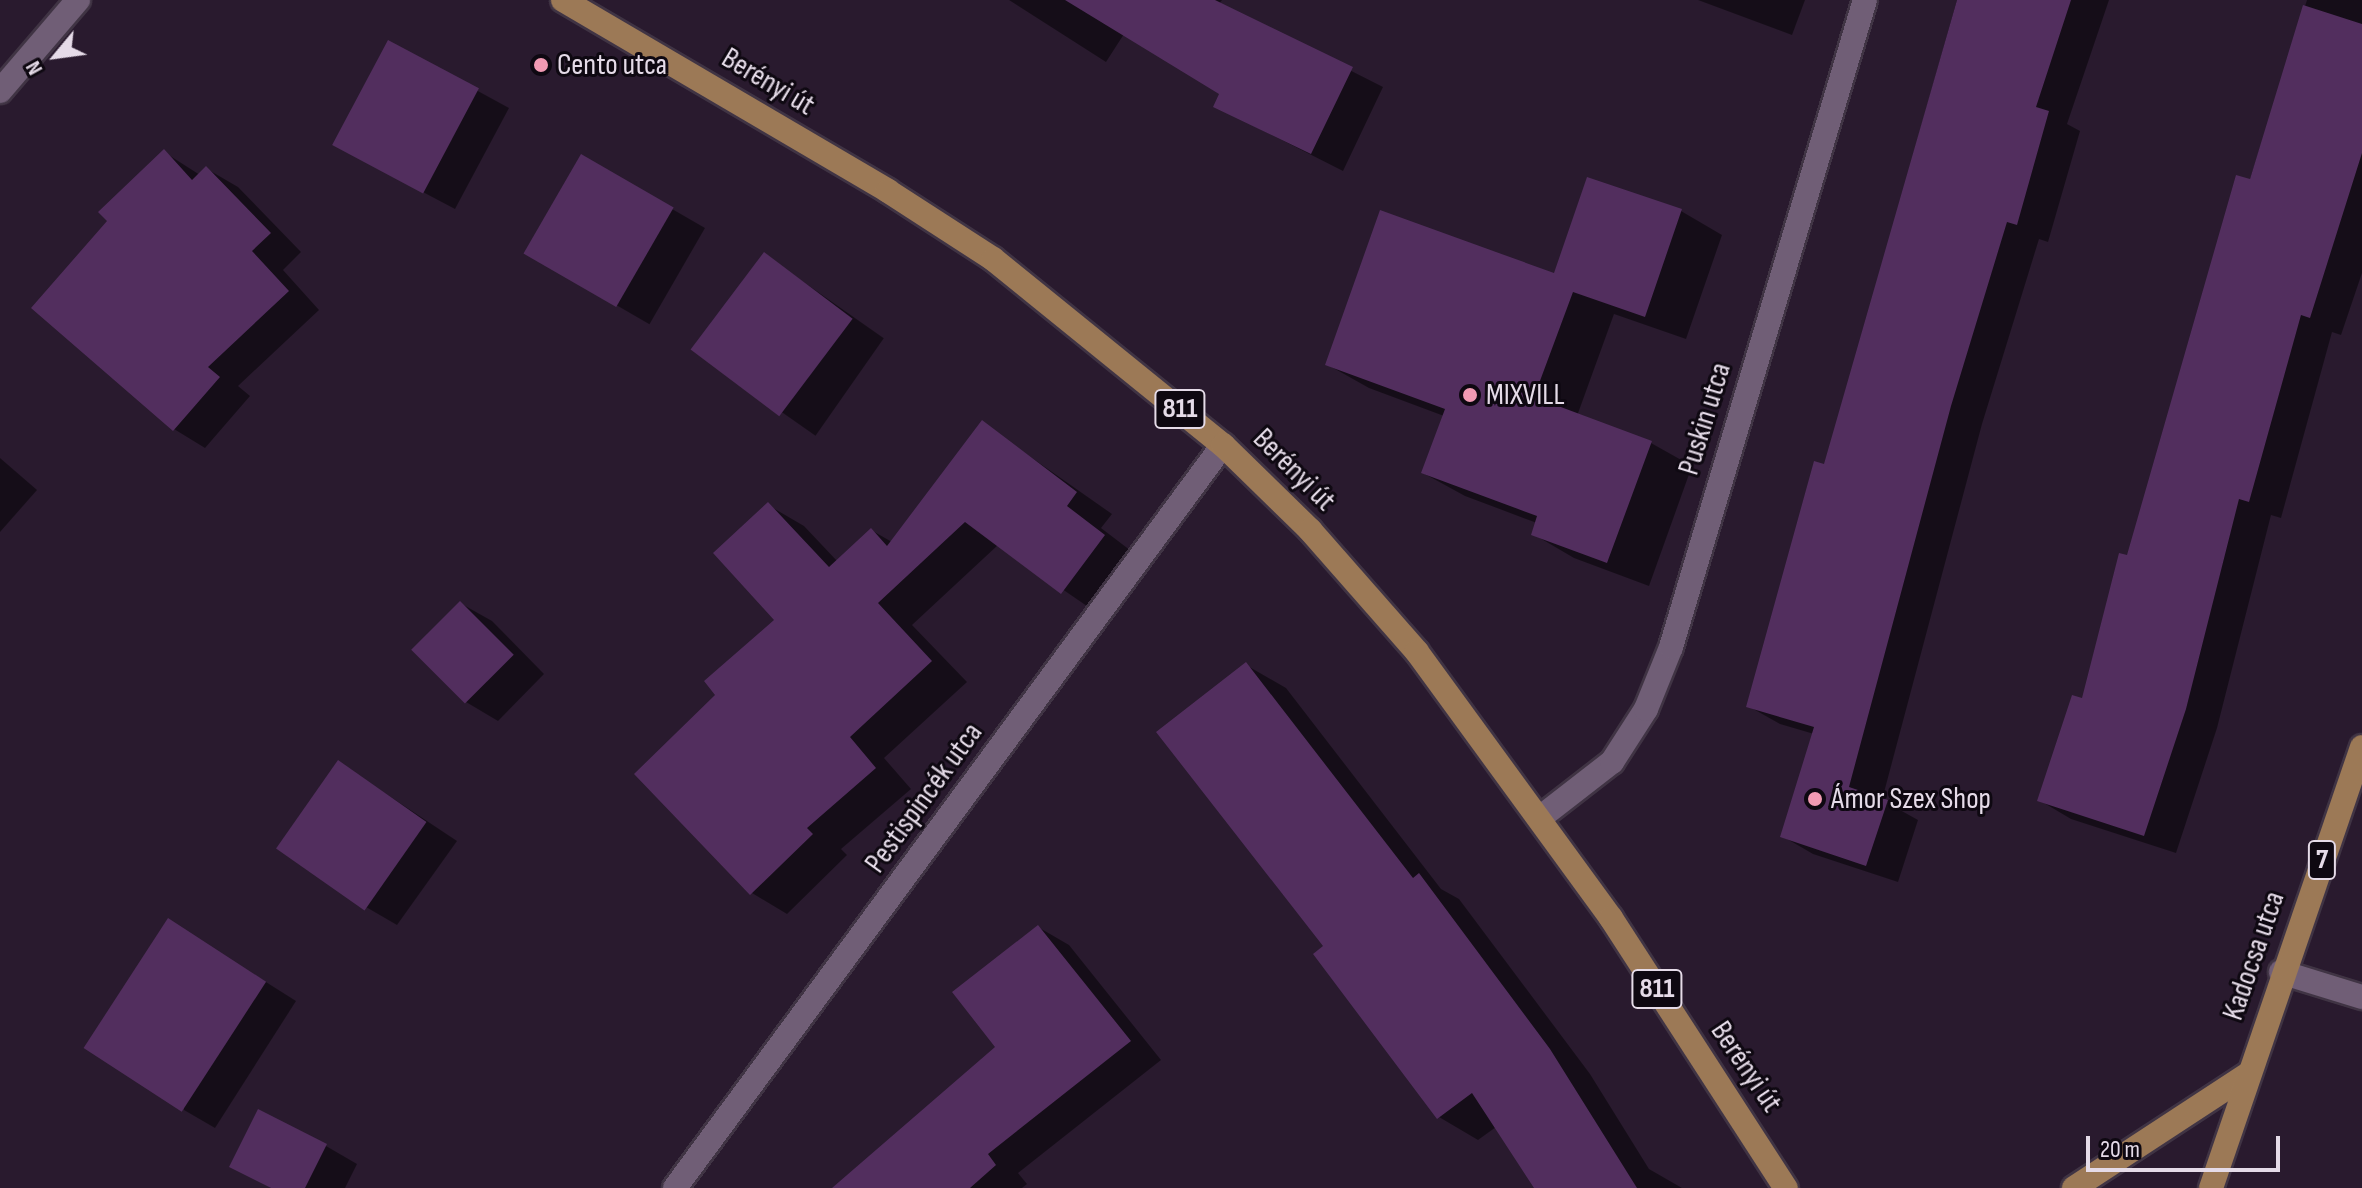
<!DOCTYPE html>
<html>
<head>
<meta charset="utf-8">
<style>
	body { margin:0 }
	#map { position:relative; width:2362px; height:1188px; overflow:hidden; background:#291a2e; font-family:"Sofia Sans Condensed",sans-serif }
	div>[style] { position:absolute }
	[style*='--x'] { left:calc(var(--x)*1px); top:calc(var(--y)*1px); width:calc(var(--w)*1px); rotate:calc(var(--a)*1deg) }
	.shadow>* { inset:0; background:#0007; transform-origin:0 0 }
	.building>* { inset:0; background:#522e5e; transform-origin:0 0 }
	.roads { filter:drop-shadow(2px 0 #403444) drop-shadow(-2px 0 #403444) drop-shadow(0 2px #403444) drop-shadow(0 -2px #403444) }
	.minor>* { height:24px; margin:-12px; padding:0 12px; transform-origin:12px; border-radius:12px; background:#705e76 }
	.major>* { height:24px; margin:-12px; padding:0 12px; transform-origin:12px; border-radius:12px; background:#9c7956 }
	.dots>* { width:22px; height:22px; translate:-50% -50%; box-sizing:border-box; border:4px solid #0e0811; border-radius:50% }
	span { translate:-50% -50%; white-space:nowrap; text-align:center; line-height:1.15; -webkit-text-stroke:6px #0e0811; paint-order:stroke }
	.shield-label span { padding:2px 6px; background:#0e0811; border:2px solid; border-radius:6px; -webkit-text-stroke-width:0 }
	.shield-label { font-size:28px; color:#e5dbe8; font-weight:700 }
	.poi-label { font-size:30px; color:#e5dbe8 }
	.left { translate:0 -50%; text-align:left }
	.street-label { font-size:30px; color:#e5dbe8 }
	.north { position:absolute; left:16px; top:16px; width:80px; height:80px; -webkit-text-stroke:6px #0e0811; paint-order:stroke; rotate:241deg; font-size:22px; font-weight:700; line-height:32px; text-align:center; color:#e5dbe8 }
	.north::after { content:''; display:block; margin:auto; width:28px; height:36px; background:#e5dbe8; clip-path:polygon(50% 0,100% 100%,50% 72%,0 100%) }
	.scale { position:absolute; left:2086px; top:1136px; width:194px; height:36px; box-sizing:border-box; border:4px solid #e5dbe8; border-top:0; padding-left:10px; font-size:24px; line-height:28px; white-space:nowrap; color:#e5dbe8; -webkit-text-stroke:6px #0e0811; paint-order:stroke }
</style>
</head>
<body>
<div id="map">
	<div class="shadow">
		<div style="clip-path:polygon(1009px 0,1222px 0,1219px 4px,1383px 87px,1343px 171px,1215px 106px,1221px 93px,1124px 34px,1106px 62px)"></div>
		<div style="clip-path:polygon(1698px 0,1805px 0,1792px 35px)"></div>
		<div style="clip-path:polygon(1957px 0,2109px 0,2067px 124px,2080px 131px,2048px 242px,2039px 239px,1982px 424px,1882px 800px,1918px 820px,1898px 882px,1813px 854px,1782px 836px,1814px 734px,1780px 724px,1748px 706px,1825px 467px)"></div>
		<div style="clip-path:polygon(2307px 0,2362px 0,2362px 273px,2341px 335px,2332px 332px,2281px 518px,2271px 515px,2217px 728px,2176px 853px,2071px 819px,2039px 800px,2084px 701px)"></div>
		<div style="clip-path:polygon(388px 42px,509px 108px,455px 209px,366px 162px)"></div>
		<div style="clip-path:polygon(164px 152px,200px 175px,207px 169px,238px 187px,301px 252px,283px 270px,319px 310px,238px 386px,250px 396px,205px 448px,174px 429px,110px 221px)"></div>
		<div style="left:582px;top:157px;width:142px;height:111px;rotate:30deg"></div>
		<div style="clip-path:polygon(1681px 211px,1722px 235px,1686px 339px,1614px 314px,1577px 416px,1651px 443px,1692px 466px,1649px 586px,1574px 558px,1533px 534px,1537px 523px,1465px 496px,1423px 473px,1444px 416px,1369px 388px,1328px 365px,1555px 275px)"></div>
		<div style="left:765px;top:255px;width:145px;height:119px;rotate:35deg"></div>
		<div style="clip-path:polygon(982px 423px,1112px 514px,1101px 528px,1139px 557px,1097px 613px,998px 545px,912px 625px,967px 682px,884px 758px,911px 789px,841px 849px,847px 855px,787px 914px,752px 893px,718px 695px,777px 620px,768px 505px,804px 526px,838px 562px,871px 530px,892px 542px)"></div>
		<div style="clip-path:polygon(0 458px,37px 490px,0 532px)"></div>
		<div style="clip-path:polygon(460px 603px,492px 621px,544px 674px,498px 721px,466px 702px)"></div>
		<div style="clip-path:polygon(1246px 665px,1286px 688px,1441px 889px,1459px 899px,1590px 1074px,1649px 1169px,1682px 1188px,1536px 1188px,1496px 1127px,1478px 1140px,1439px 1117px,1326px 947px)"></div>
		<div style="clip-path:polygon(338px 762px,457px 841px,397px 925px,366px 907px)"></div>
		<div style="clip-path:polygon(168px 920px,296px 1001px,215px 1128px,184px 1110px)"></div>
		<div style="clip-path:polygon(1038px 927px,1069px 945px,1161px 1060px,1018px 1173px,1027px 1184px,1022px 1188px,863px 1188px,997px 1048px)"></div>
		<div style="clip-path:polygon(326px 1146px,357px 1164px,345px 1188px,271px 1188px,232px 1166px)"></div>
	</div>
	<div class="building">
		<div style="clip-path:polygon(1065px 0,1215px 0,1353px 67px,1311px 154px,1213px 107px,1219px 94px)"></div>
		<div style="clip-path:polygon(1957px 0,2071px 0,2036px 107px,2049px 111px,2017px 225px,2007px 222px,1951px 406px,1849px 787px,1888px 800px,1866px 866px,1780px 837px,1814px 727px,1746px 707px,1814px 461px,1824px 464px)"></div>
		<div style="clip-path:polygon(2303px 5px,2362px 24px,2362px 153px,2310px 318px,2301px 315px,2249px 502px,2239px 499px,2186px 709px,2144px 836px,2037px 801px,2072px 695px,2082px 698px,2119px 553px,2127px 555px,2236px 175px,2250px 179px)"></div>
		<div style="left:388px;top:40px;width:103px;height:119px;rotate:28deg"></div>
		<div style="clip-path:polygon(164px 149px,192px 180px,206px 166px,271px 233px,252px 251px,289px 291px,208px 367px,220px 377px,173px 431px,31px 308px,107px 221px,98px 212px)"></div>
		<div style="left:581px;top:154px;width:107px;height:115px;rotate:30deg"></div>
		<div style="clip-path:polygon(1587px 177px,1682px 209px,1645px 317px,1573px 292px,1534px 397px,1652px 441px,1607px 563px,1531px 535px,1537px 516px,1421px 473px,1445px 409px,1325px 365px,1380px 210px,1554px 273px)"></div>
		<div style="left:764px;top:252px;width:111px;height:122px;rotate:37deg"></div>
		<div style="clip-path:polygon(982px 420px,1077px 492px,1067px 506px,1105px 535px,1061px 594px,965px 522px,878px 603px,932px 661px,850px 737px,876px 768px,807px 828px,813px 834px,750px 895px,634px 774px,715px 695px,704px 681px,774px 620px,713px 553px,768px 502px,829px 567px,871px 528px,887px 546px)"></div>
		<div style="left:460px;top:601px;width:76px;height:69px;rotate:45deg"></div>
		<div style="clip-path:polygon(1246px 662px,1413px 878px,1419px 873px,1550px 1049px,1637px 1188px,1534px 1188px,1472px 1093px,1437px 1119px,1313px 954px,1323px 946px,1156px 732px)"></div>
		<div style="left:338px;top:760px;width:108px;height:108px;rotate:35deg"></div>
		<div style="left:168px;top:918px;width:117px;height:155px;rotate:33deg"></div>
		<div style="clip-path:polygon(1038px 925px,1131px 1041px,988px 1154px,996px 1165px,970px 1188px,832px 1188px,995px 1047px,952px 992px)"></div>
		<div style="clip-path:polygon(258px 1109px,327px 1144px,305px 1188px,271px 1188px,229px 1167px)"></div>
	</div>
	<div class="roads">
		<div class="minor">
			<div style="--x:0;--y:91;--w:120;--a:-49.4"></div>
			<div style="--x:1541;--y:817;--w:90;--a:-37.8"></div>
			<div style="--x:1612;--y:762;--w:63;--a:-57.3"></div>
			<div style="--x:1646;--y:709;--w:67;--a:-68"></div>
			<div style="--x:1671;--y:647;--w:675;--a:-73.31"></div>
			<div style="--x:2281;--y:972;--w:85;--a:17.2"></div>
			<div style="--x:675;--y:1188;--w:923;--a:-53.59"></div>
		</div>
		<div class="major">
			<div style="--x:563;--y:0;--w:377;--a:30.4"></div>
			<div style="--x:888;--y:191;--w:125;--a:32.9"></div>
			<div style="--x:993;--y:259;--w:296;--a:39"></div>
			<div style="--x:1223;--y:445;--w:122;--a:44.3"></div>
			<div style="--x:1310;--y:530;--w:162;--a:48.7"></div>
			<div style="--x:1417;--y:652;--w:329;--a:53.9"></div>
			<div style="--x:1611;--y:918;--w:322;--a:57.1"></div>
			<div style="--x:2074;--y:1188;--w:207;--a:-33.2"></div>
			<div style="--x:2211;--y:1188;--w:466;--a:-71.1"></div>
		</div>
	</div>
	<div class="dots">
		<div style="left:541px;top:65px;background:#f19ab3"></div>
		<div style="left:1470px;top:395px;background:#f19ab3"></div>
		<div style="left:1815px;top:799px;background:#f19ab3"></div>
	</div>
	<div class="shield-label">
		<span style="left:1180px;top:409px">811</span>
		<span style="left:2322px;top:860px">7</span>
		<span style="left:1657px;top:989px">811</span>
	</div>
	<div class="poi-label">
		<span class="left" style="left:557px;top:65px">Cento utca</span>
		<span class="left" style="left:1486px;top:395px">MIXVILL</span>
		<span class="left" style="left:1831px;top:799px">Ámor Szex Shop</span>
	</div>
	<div class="street-label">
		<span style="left:768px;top:82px;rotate:31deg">Berényi út</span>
		<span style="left:1705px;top:419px;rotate:-73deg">Puskin utca</span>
		<span style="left:1294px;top:470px;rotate:45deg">Berényi út</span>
		<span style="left:924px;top:798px;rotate:-54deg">Pestispincék utca</span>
		<span style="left:2254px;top:956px;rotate:-71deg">Kadocsa utca</span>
		<span style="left:1746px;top:1067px;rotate:56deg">Berényi út</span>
	</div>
	<div class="north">N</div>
	<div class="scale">20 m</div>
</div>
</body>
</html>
